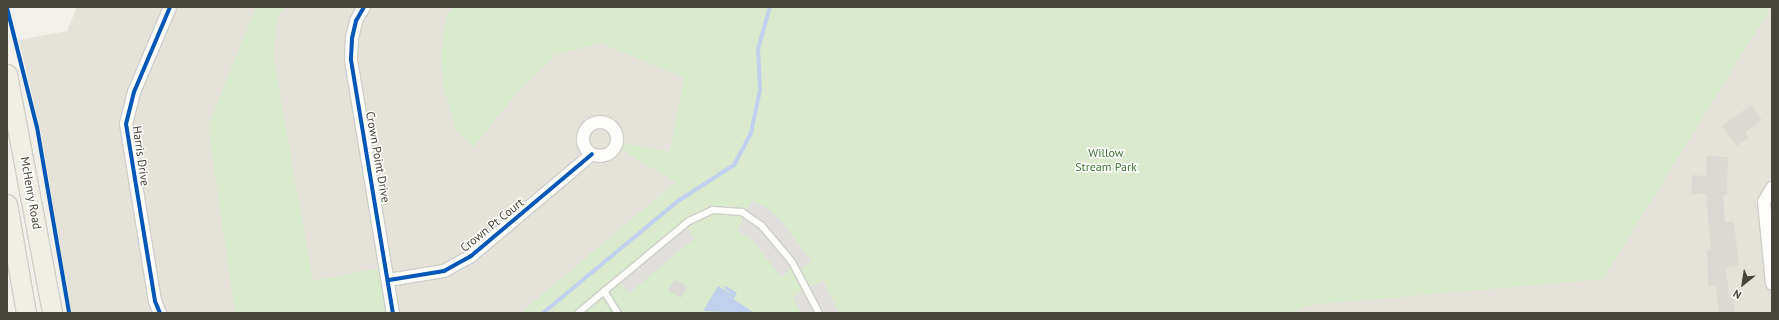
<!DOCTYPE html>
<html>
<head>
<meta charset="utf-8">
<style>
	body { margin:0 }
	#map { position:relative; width:1779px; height:320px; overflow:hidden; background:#f1f0eb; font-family:"PT Sans",sans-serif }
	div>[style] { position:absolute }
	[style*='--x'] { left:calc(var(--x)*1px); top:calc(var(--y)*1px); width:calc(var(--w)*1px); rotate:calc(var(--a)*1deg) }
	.residential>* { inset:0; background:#e5e3d9 }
	.green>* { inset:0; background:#d9eacd }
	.parking>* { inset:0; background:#e0dfdb; transform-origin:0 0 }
	.water>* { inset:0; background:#bfd1ec }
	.stream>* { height:4px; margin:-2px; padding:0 2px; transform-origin:2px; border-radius:2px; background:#bfd1ec }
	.building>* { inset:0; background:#dad9d4; transform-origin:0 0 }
	.roads { filter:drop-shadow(1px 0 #cfcec9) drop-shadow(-1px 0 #cfcec9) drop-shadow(0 1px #cfcec9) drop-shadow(0 -1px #cfcec9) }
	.lane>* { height:6px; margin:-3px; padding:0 3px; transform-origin:3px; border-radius:3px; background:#fdfdfc }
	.street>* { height:12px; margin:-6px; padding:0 6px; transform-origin:6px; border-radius:6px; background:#fdfdfc }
	.street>.ring { margin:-6px; padding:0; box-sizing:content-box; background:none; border:12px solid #fdfdfc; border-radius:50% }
	.primary>* { height:19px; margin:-9.5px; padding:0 9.5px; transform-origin:9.5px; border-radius:9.5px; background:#f0efe5 }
	.cycleway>* { height:4px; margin:-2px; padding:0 2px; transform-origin:2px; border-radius:2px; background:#0057b8 }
	span { translate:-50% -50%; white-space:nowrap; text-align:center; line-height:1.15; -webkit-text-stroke:3px #fff; paint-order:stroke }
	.park-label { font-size:12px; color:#3b752e }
	.street-label { font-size:12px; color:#474438 }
	.frame { position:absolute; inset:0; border:8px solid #474438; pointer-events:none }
	.north { position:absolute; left:1723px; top:264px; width:40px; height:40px; -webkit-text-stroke:3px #fff; paint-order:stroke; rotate:210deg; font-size:11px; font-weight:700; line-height:16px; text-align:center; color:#474438 }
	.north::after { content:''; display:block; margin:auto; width:14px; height:18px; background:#474438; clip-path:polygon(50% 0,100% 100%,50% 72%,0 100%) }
</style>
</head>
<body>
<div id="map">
	<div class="residential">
		<div style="clip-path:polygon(77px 7px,453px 7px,445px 20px,474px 146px,517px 92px,556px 55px,601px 43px,685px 78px,670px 152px,623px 144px,676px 182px,520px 313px,71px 313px,41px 133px,19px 40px,67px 31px)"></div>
		<div style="clip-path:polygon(1772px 7px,1772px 313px,1289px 313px,1310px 305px)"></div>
	</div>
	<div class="green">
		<div style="clip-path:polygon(256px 7px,284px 7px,277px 20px,273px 55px,313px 281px,379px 268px,386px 313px,235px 313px,208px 126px)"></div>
		<div style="clip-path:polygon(453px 7px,1771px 7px,1603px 279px,1310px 305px,1289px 313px,520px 313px,676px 182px,621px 150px,623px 143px,670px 152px,684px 78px,601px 43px,556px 55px,517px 92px,474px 147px,456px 130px,443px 85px,441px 58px,445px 20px)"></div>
	</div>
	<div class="parking">
		<div style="clip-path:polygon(752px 200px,766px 207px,783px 223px,811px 261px,798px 270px,795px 266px,781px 277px,752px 240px,737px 231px)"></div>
		<div style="left:684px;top:225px;width:17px;height:86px;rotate:50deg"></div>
		<div style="clip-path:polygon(823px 280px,839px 313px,800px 313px,793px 297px)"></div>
	</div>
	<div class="water">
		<div style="clip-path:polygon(718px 286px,733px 295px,724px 288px,726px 286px,737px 293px,734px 299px,719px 290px,755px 313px,703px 311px)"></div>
	</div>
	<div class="stream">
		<div style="--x:543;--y:313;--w:175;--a:-39.7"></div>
		<div style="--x:678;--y:201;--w:67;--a:-32.7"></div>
		<div style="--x:734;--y:165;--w:36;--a:-62"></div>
		<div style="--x:751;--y:133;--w:44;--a:-78.2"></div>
		<div style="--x:760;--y:90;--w:41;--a:-92.8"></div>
		<div style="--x:758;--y:49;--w:44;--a:-74.1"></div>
	</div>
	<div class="building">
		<div style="clip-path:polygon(1751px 105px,1762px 120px,1745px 132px,1749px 137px,1737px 146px,1722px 126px)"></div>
		<div style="clip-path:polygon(1707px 156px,1728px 157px,1727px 195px,1723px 195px,1725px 222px,1734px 222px,1739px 266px,1726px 268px,1729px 295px,1733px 295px,1735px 313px,1719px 313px,1716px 286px,1708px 287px,1707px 250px,1711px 250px,1706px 194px,1691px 194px,1692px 175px,1706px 176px)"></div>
		<div style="left:675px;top:279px;width:15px;height:13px;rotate:32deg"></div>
	</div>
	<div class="roads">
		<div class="lane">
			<div style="--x:604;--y:291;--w:26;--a:58"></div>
			<div style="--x:578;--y:313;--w:144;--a:-39.7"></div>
			<div style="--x:689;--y:221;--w:26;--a:-25"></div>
			<div style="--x:713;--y:210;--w:29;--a:4"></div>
			<div style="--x:742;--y:212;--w:24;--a:35"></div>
			<div style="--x:762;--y:226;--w:47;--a:50.2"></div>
			<div style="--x:792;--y:262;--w:58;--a:62.1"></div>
		</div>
		<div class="street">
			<div style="--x:364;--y:7;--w:16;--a:120"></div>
			<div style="--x:356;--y:21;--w:18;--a:103"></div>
			<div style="--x:352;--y:39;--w:21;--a:93"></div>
			<div style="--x:351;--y:60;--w:256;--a:80.6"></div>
			<div class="ring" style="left:583px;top:122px;width:22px;height:22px"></div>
			<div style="--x:1772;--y:188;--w:16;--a:120"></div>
			<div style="--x:1764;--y:202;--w:82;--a:84.4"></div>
			<div style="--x:389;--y:280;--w:56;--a:-9.3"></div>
			<div style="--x:444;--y:271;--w:31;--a:-29"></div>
			<div style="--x:471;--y:256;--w:158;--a:-40.1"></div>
			<div style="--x:160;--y:313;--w:13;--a:-113"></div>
			<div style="--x:155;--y:301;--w:179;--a:-99.3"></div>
			<div style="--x:126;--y:124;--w:33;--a:-76"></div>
			<div style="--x:134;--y:92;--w:92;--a:-67"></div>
		</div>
		<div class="primary">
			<div style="--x:7;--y:74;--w:243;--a:79.3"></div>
			<div style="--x:7;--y:204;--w:111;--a:80.1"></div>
		</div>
	</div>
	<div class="cycleway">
		<div style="--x:364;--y:7;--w:16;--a:120"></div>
		<div style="--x:356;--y:21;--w:18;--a:103"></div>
		<div style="--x:352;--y:39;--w:21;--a:93"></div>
		<div style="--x:351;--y:60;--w:256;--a:80.6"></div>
		<div style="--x:7;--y:8;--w:123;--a:75.9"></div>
		<div style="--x:37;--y:127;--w:189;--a:80.2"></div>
		<div style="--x:389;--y:280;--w:56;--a:-9.3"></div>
		<div style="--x:444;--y:271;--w:31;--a:-29"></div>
		<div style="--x:471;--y:256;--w:158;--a:-40.1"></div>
		<div style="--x:160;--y:313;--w:13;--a:-113"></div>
		<div style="--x:155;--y:301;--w:179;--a:-99.3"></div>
		<div style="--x:126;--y:124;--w:33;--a:-76"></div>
		<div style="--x:134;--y:92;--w:92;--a:-67"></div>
	</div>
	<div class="park-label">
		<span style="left:1106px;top:160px">Willow<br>Stream Park</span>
	</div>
	<div class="street-label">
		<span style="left:141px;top:156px;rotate:82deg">Harris Drive</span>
		<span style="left:378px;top:157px;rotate:80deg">Crown Point Drive</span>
		<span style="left:31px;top:193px;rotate:80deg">McHenry Road</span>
		<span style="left:492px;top:225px;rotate:-39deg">Crown Pt Court</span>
	</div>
	<div class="frame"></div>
	<div class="north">N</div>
</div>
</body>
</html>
